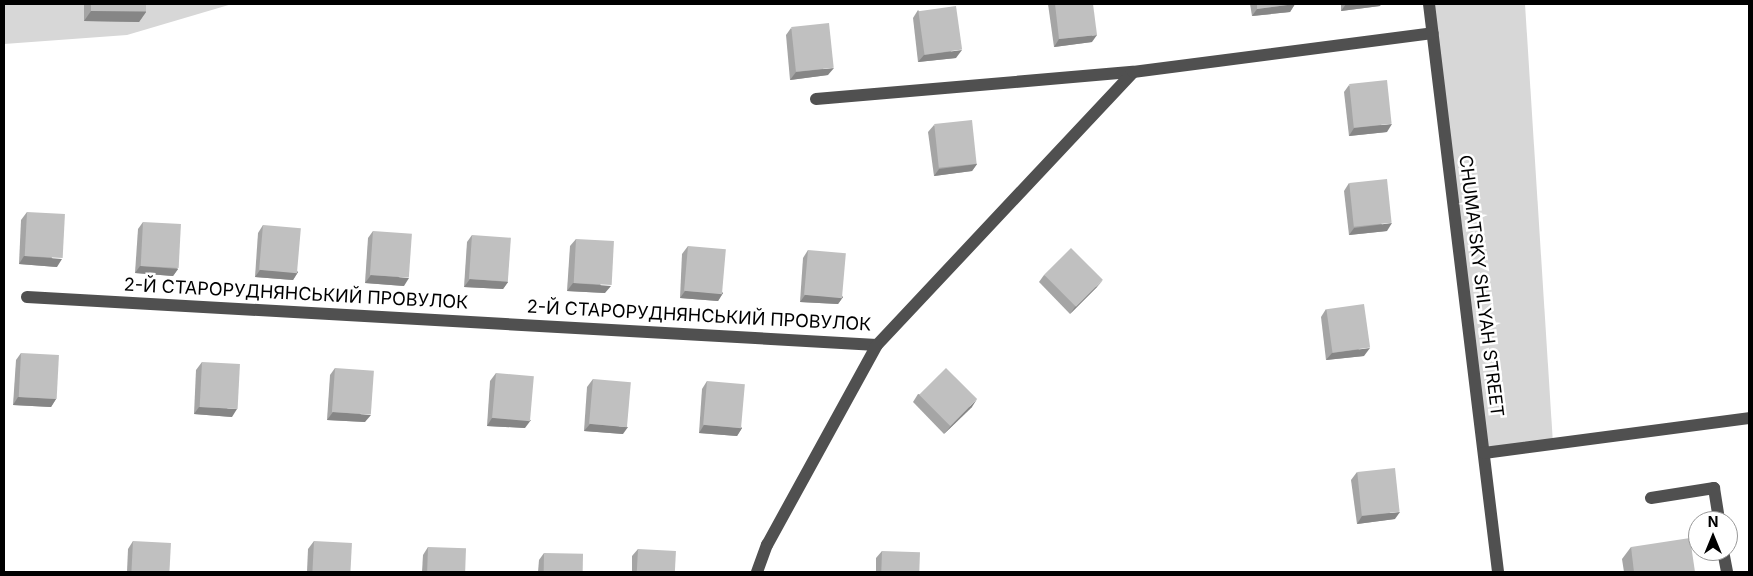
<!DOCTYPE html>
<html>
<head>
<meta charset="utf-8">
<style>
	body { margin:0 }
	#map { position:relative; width:1753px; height:576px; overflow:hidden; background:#fff; font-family:Inter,sans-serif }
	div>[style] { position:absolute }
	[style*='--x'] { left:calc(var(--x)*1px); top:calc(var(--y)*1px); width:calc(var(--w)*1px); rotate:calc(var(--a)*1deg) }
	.green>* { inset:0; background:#d7d7d7 }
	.minor>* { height:12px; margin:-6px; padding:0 6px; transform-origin:6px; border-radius:6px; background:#505050 }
	.wall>* { inset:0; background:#a5a5a5 }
	.shaded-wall>* { inset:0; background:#868686 }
	.building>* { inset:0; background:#c0c0c0; transform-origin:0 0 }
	span { translate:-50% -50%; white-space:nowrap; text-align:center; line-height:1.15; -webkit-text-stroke:5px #fff; paint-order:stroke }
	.street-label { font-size:18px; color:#000 }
	.frame { position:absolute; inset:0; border:5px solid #000; pointer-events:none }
	.north { position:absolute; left:1688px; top:511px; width:50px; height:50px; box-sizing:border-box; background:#fff; border:1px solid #999; border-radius:50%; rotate:0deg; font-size:14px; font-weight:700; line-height:20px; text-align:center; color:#000 }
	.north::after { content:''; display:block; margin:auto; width:18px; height:22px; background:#000; clip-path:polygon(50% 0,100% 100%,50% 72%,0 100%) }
</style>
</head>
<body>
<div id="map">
	<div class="green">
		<div style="clip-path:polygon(4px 4px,232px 4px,127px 35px,4px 44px)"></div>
		<div style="clip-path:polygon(1431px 4px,1525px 4px,1553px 444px,1484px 453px)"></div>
	</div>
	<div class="minor">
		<div style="--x:1429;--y:4;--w:572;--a:83.07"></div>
		<div style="--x:816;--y:99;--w:318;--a:-4.9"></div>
		<div style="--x:27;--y:297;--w:851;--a:3.23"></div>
		<div style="--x:877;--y:345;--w:374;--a:-46.8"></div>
		<div style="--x:1133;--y:72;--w:302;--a:-7.4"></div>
		<div style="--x:1484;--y:453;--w:267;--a:-7.5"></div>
		<div style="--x:1651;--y:498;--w:64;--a:-9"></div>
		<div style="--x:1714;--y:488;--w:33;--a:81"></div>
		<div style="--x:1723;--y:551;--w:21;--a:79"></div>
		<div style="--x:757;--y:572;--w:29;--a:-70"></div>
		<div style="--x:767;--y:545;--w:228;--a:-61.2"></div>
	</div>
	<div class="wall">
		<div style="clip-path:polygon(84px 4px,146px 4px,146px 12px,139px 22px,84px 21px)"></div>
		<div style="clip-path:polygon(1048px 4px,1093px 4px,1092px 42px,1054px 47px)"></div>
		<div style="clip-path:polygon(1250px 4px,1295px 4px,1290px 12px,1252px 16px)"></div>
		<div style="clip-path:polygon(1341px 4px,1381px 4px,1380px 6px,1341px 11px)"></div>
		<div style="clip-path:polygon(918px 10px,956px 58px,918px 62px,913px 18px)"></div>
		<div style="clip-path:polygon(791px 28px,828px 75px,790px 80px,786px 35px)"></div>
		<div style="clip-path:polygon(1349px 85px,1387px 132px,1349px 136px,1344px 92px)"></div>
		<div style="clip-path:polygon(934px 125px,977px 164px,972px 171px,934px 176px,928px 132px)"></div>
		<div style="clip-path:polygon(1349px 183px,1387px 231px,1349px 235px,1344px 191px)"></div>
		<div style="clip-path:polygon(27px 212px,57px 267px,19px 264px,21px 220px)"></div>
		<div style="clip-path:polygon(143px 222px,178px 269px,173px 276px,135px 273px,138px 229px)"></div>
		<div style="clip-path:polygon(263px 225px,298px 272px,293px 280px,255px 277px,258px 233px)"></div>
		<div style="clip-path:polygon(373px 231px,404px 286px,365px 283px,368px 238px)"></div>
		<div style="clip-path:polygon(472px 235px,508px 282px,503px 289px,464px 287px,467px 242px)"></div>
		<div style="clip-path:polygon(576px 239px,605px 293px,567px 291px,570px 246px)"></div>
		<div style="clip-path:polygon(688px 246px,723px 293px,718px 301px,680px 298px,682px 254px)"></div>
		<div style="clip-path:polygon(808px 250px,843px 297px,838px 304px,800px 302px,803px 258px)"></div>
		<div style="clip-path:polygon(1044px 275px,1097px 287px,1070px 314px,1039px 282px)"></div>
		<div style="clip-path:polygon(1326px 309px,1364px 356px,1326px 360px,1321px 317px)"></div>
		<div style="clip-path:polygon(21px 353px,56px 399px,51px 407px,13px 405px,16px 360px)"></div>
		<div style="clip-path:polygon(202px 362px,232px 417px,194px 414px,196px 370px)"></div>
		<div style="clip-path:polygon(335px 368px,365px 422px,327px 420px,330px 375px)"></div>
		<div style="clip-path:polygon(496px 373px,525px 428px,487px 426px,490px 381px)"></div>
		<div style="clip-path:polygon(593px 379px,623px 434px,584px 431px,587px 387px)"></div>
		<div style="clip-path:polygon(707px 381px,742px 428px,737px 436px,699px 433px,702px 389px)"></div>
		<div style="clip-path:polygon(918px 394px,972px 407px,944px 434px,913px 402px)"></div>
		<div style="clip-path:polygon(1357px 472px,1395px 519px,1357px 524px,1351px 480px)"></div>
		<div style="clip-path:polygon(133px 541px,170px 572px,127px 572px,128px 549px)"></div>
		<div style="clip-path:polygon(314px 541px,351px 572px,307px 572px,308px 549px)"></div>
		<div style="clip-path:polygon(428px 547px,466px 572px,422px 572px,423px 555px)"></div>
		<div style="clip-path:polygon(1631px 547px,1695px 572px,1624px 572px,1622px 559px)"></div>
		<div style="clip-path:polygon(638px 549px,675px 572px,632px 572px,632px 556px)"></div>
		<div style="clip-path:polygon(882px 551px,919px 572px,876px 572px,876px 558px)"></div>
		<div style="clip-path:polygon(544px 553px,582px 572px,538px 572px,539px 560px)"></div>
	</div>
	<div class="shaded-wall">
		<div style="clip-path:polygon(1295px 4px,1290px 12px,1252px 16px,1257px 9px)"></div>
		<div style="clip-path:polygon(1346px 4px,1381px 4px,1380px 6px,1341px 11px)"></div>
		<div style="clip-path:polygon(91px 11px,146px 12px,139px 22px,84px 21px)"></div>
		<div style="clip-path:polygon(1097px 35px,1092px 42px,1054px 47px,1059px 39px)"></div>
		<div style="clip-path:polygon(962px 50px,956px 58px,918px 62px,924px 55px)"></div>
		<div style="clip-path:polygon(834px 68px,828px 75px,790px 80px,796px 72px)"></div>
		<div style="clip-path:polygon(1392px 124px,1387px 132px,1349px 136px,1354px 128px)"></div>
		<div style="clip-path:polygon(977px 164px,972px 171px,934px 176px,939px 169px)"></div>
		<div style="clip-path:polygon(1392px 223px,1387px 231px,1349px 235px,1354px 228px)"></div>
		<div style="clip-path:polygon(24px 256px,62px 259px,57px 267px,19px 264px)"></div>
		<div style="clip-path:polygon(140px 266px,178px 269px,173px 276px,135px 273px)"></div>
		<div style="clip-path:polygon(260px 270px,298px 272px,293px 280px,255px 277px)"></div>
		<div style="clip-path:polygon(371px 275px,409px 278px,404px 286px,365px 283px)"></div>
		<div style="clip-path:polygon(470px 279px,508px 282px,503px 289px,464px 287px)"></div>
		<div style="clip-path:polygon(1103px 280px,1097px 287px,1070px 314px,1075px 307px)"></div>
		<div style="clip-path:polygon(573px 283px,611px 286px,605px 293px,567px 291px)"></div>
		<div style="clip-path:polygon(685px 291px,723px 293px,718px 301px,680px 298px)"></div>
		<div style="clip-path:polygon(805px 295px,843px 297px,838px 304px,800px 302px)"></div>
		<div style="clip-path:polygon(1370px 348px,1364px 356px,1326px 360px,1332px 353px)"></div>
		<div style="clip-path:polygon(18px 397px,56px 399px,51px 407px,13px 405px)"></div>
		<div style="clip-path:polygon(977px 399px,972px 407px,944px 434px,950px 427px)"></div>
		<div style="clip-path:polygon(199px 407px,237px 409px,232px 417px,194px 414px)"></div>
		<div style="clip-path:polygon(333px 412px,371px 415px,365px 422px,327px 420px)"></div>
		<div style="clip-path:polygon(492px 418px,531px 420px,525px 428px,487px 426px)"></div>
		<div style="clip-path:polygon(590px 424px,628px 427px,623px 434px,584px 431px)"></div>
		<div style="clip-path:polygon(704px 425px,742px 428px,737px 436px,699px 433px)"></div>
		<div style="clip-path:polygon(1400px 512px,1395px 519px,1357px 524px,1362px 516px)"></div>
	</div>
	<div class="building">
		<div style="left:91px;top:4px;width:55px;height:7px"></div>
		<div style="clip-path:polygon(1055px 4px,1093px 4px,1097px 35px,1059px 39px)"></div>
		<div style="clip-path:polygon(1257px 4px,1295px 4px,1257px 9px)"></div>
		<div style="left:956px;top:6px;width:44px;height:38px;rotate:82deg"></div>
		<div style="left:829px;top:23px;width:45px;height:38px;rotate:84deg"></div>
		<div style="left:1387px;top:80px;width:44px;height:38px;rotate:84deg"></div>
		<div style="left:972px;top:120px;width:44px;height:38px;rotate:84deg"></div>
		<div style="left:1387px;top:179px;width:44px;height:38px;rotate:84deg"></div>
		<div style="left:27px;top:212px;width:38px;height:44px;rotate:3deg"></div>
		<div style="left:143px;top:222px;width:38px;height:44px;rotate:3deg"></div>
		<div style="left:263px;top:225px;width:38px;height:45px;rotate:5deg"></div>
		<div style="left:373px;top:231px;width:39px;height:44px;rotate:4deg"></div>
		<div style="left:472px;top:235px;width:39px;height:44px;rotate:4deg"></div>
		<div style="left:576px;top:239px;width:38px;height:44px;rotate:3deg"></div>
		<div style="left:688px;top:246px;width:38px;height:45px;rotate:5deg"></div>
		<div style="left:1071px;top:248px;width:45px;height:38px;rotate:45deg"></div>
		<div style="left:808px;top:250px;width:38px;height:45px;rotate:5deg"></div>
		<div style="left:1364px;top:304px;width:44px;height:38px;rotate:82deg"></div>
		<div style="left:21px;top:353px;width:38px;height:44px;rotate:3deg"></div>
		<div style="left:202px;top:362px;width:38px;height:45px;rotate:3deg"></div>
		<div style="left:335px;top:368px;width:39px;height:44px;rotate:4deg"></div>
		<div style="left:946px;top:368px;width:44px;height:38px;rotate:45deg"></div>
		<div style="left:496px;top:373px;width:38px;height:45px;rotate:5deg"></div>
		<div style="left:593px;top:379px;width:38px;height:45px;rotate:5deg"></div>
		<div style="left:707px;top:381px;width:38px;height:44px;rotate:5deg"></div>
		<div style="left:1395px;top:468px;width:44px;height:38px;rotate:84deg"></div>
		<div style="clip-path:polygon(1690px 538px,1695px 572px,1634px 572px,1631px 547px)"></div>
		<div style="left:133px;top:541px;width:38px;height:31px;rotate:3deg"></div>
		<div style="left:314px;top:541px;width:38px;height:31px;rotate:3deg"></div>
		<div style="left:428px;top:547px;width:38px;height:25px;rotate:2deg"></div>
		<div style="left:638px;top:549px;width:38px;height:23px;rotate:3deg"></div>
		<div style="left:882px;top:551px;width:38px;height:21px;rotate:2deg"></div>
		<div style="left:544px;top:553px;width:39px;height:19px;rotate:1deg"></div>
	</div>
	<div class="street-label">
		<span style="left:1481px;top:286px;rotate:83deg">CHUMATSKY SHLYAH STREET</span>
		<span style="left:296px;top:294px;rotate:3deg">2-Й СТАРОРУДНЯНСЬКИЙ ПРОВУЛОК</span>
		<span style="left:699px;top:316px;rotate:3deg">2-Й СТАРОРУДНЯНСЬКИЙ ПРОВУЛОК</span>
	</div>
	<div class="frame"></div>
	<div class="north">N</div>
</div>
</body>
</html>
